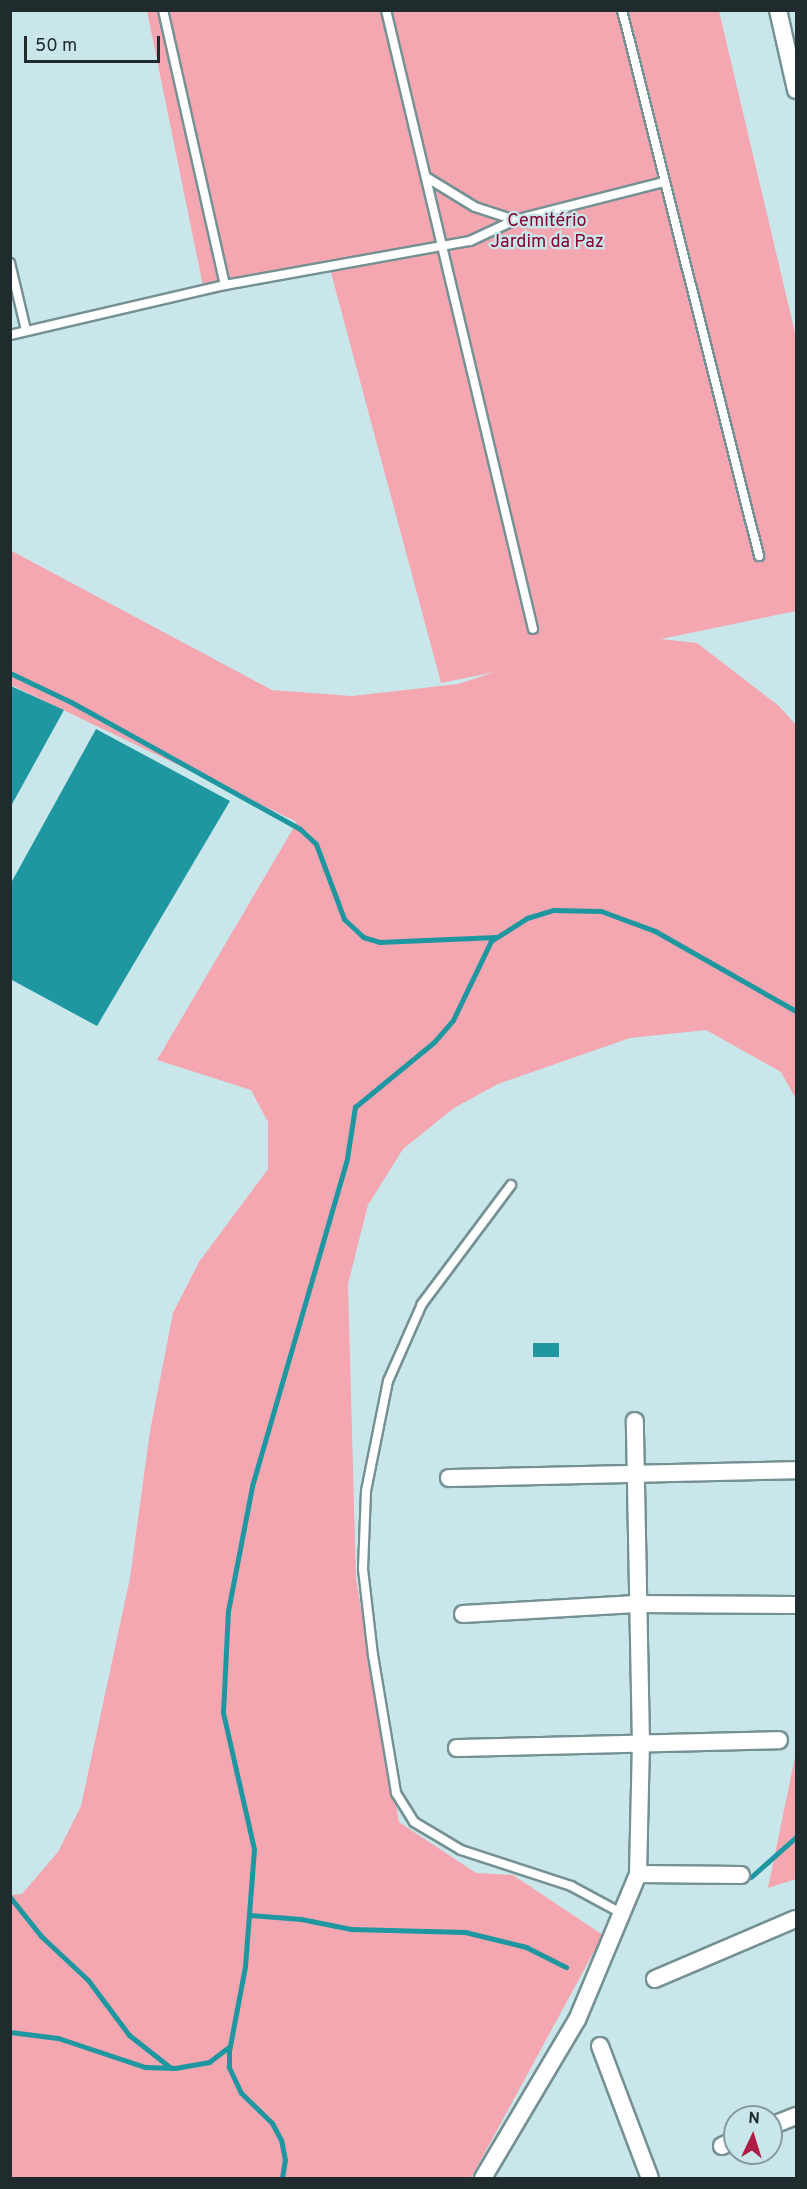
<!DOCTYPE html>
<html>
<head>
<meta charset="utf-8">
<style>
	body { margin:0 }
	#map { position:relative; width:807px; height:2189px; overflow:hidden; background:#c9e7ea; font-family:Overpass,sans-serif }
	div>[style] { position:absolute }
	[style*='--x'] { left:calc(var(--x)*1px); top:calc(var(--y)*1px); width:calc(var(--w)*1px); rotate:calc(var(--a)*1deg) }
	.green>* { inset:0; background:#f4a7b0 }
	.water>* { inset:0; background:#1e97a1; transform-origin:0 0 }
	.stream>* { height:5px; margin:-2.5px; padding:0 2.5px; transform-origin:2.5px; border-radius:2.5px; background:#1e97a1 }
	.roads { filter:drop-shadow(2px 0 #759194) drop-shadow(-2px 0 #759194) drop-shadow(0 2px #759194) drop-shadow(0 -2px #759194) }
	.service>* { height:8px; margin:-4px; padding:0 4px; transform-origin:4px; border-radius:4px; background:#fff }
	.minor>* { height:16px; margin:-8px; padding:0 8px; transform-origin:8px; border-radius:8px; background:#fff }
	span { translate:-50% -50%; white-space:nowrap; text-align:center; line-height:1.15; -webkit-text-stroke:4.5px #c9e7ea; paint-order:stroke }
	.park-label { font-size:18px; color:#84042f }
	.frame { position:absolute; inset:0; border:12px solid #202b2d; pointer-events:none }
	.north { position:absolute; left:723px; top:2105px; width:60px; height:60px; box-sizing:border-box; background:#c9e7ea; border:2px solid #859c9e; border-radius:50%; rotate:4deg; font-size:16px; font-weight:700; line-height:24px; text-align:center; color:#202b2d }
	.north::after { content:''; display:block; margin:auto; width:21px; height:27px; background:#af1c45; clip-path:polygon(50% 0,100% 100%,50% 72%,0 100%) }
	.scale { position:absolute; left:24px; top:36px; width:136px; height:27px; box-sizing:border-box; border:3px solid #202b2d; border-top:0; padding-left:8px; font-size:18px; line-height:21px; white-space:nowrap; color:#202b2d; -webkit-text-stroke:4px #c9e7ea; paint-order:stroke }
</style>
</head>
<body>
<div id="map">
	<div class="green">
		<div style="clip-path:polygon(147px 11px,719px 11px,796px 337px,796px 611px,661px 639px,697px 643px,779px 706px,796px 725px,796px 1099px,781px 1072px,706px 1030px,630px 1038px,498px 1084px,454px 1108px,403px 1149px,368px 1205px,348px 1284px,356px 1579px,399px 1822px,476px 1873px,513px 1875px,603px 1935px,471px 2178px,11px 2178px,11px 1895px,22px 1894px,58px 1852px,81px 1806px,130px 1578px,150px 1431px,173px 1313px,199px 1262px,268px 1169px,268px 1122px,251px 1090px,157px 1060px,297px 822px,11px 685px,10px 550px,272px 690px,352px 696px,458px 684px,495px 672px,441px 683px,330px 269px,205px 296px)"></div>
		<div style="clip-path:polygon(796px 1752px,796px 1879px,768px 1888px)"></div>
	</div>
	<div class="water">
		<div style="clip-path:polygon(11px 686px,64px 710px,11px 806px)"></div>
		<div style="clip-path:polygon(96px 729px,230px 801px,97px 1026px,10px 979px,11px 883px)"></div>
		<div style="left:533px;top:1343px;width:26px;height:14px"></div>
	</div>
	<div class="stream">
		<div style="--x:10;--y:673;--w:68;--a:25.4"></div>
		<div style="--x:71;--y:702;--w:262;--a:29"></div>
		<div style="--x:300;--y:829;--w:22;--a:43"></div>
		<div style="--x:316;--y:844;--w:80;--a:69.5"></div>
		<div style="--x:344;--y:919;--w:26;--a:43"></div>
		<div style="--x:363;--y:937;--w:17;--a:17"></div>
		<div style="--x:379;--y:942;--w:117;--a:-2.4"></div>
		<div style="--x:751;--y:1877;--w:60;--a:-41.6"></div>
		<div style="--x:10;--y:1897;--w:50;--a:51.5"></div>
		<div style="--x:41;--y:1936;--w:64;--a:43.1"></div>
		<div style="--x:88;--y:1980;--w:69;--a:53.3"></div>
		<div style="--x:129;--y:2035;--w:53;--a:38.2"></div>
		<div style="--x:250;--y:1915;--w:51;--a:4.5"></div>
		<div style="--x:301;--y:1919;--w:51;--a:11.3"></div>
		<div style="--x:351;--y:1929;--w:114;--a:1.5"></div>
		<div style="--x:465;--y:1932;--w:63;--a:13.8"></div>
		<div style="--x:526;--y:1947;--w:45;--a:26.6"></div>
		<div style="--x:10;--y:2032;--w:48;--a:7.1"></div>
		<div style="--x:58;--y:2038;--w:92;--a:18.4"></div>
		<div style="--x:145;--y:2067;--w:30;--a:2"></div>
		<div style="--x:175;--y:2068;--w:35;--a:-10"></div>
		<div style="--x:209;--y:2062;--w:26;--a:-37"></div>
		<div style="--x:282;--y:2178;--w:18;--a:-81"></div>
		<div style="--x:285;--y:2160;--w:20;--a:-101"></div>
		<div style="--x:281;--y:2140;--w:19;--a:-118"></div>
		<div style="--x:272;--y:2123;--w:43;--a:-135.9"></div>
		<div style="--x:241;--y:2093;--w:29;--a:-115"></div>
		<div style="--x:229;--y:2067;--w:16;--a:-90"></div>
		<div style="--x:229;--y:2051;--w:86;--a:-79.3"></div>
		<div style="--x:245;--y:1966;--w:117;--a:-85.6"></div>
		<div style="--x:254;--y:1849;--w:140;--a:-102.8"></div>
		<div style="--x:223;--y:1712;--w:101;--a:-87.2"></div>
		<div style="--x:228;--y:1611;--w:127;--a:-79.1"></div>
		<div style="--x:252;--y:1486;--w:341;--a:-73.8"></div>
		<div style="--x:347;--y:1158;--w:52;--a:-81.1"></div>
		<div style="--x:355;--y:1107;--w:102;--a:-39.4"></div>
		<div style="--x:434;--y:1042;--w:29;--a:-49"></div>
		<div style="--x:453;--y:1020;--w:88;--a:-64.3"></div>
		<div style="--x:491;--y:941;--w:43;--a:-32.6"></div>
		<div style="--x:527;--y:918;--w:27;--a:-17"></div>
		<div style="--x:553;--y:910;--w:48;--a:1.2"></div>
		<div style="--x:601;--y:911;--w:58;--a:20.3"></div>
		<div style="--x:655;--y:931;--w:162;--a:29.6"></div>
	</div>
	<div class="roads">
		<div class="service">
			<div style="--x:163;--y:10;--w:282;--a:77.3"></div>
			<div style="--x:386;--y:10;--w:636;--a:76.64"></div>
			<div style="--x:622;--y:10;--w:563;--a:75.91"></div>
			<div style="--x:426;--y:177;--w:57;--a:31.5"></div>
			<div style="--x:475;--y:207;--w:42;--a:18"></div>
			<div style="--x:10;--y:263;--w:69;--a:76.6"></div>
			<div style="--x:10;--y:335;--w:221;--a:-13.1"></div>
			<div style="--x:225;--y:285;--w:249;--a:-10.2"></div>
			<div style="--x:470;--y:241;--w:50;--a:-25"></div>
			<div style="--x:515;--y:220;--w:154;--a:-14.3"></div>
			<div style="--x:511;--y:1185;--w:149;--a:126.8"></div>
			<div style="--x:422;--y:1304;--w:84;--a:113.8"></div>
			<div style="--x:388;--y:1381;--w:112;--a:101.3"></div>
			<div style="--x:366;--y:1491;--w:78;--a:92.2"></div>
			<div style="--x:363;--y:1569;--w:87;--a:83.4"></div>
			<div style="--x:373;--y:1655;--w:140;--a:80.5"></div>
			<div style="--x:396;--y:1793;--w:34;--a:58"></div>
			<div style="--x:414;--y:1822;--w:55;--a:30.8"></div>
			<div style="--x:461;--y:1850;--w:116;--a:18.1"></div>
			<div style="--x:571;--y:1886;--w:59;--a:28.3"></div>
		</div>
		<div class="minor">
			<div style="--x:778;--y:10;--w:82;--a:77.3"></div>
			<div style="--x:449;--y:1478;--w:347;--a:-1.3"></div>
			<div style="--x:463;--y:1614;--w:173;--a:-3.3"></div>
			<div style="--x:636;--y:1604;--w:160;--a:0.4"></div>
			<div style="--x:457;--y:1748;--w:322;--a:-1.4"></div>
			<div style="--x:638;--y:1874;--w:103;--a:0.6"></div>
			<div style="--x:655;--y:1979;--w:153;--a:-23.1"></div>
			<div style="--x:600;--y:2046;--w:141;--a:69.3"></div>
			<div style="--x:771;--y:2126;--w:27;--a:-22"></div>
			<div style="--x:722;--y:2146;--w:14;--a:-25"></div>
			<div style="--x:483;--y:2178;--w:184;--a:-59.3"></div>
			<div style="--x:577;--y:2020;--w:158;--a:-67.3"></div>
			<div style="--x:638;--y:1874;--w:130;--a:-88.7"></div>
			<div style="--x:641;--y:1744;--w:323;--a:-91.1"></div>
		</div>
	</div>
	<div class="park-label">
		<span style="left:547px;top:233px">Cemitério<br>Jardim da Paz</span>
	</div>
	<div class="frame"></div>
	<div class="north">N</div>
	<div class="scale">50 m</div>
</div>
</body>
</html>
